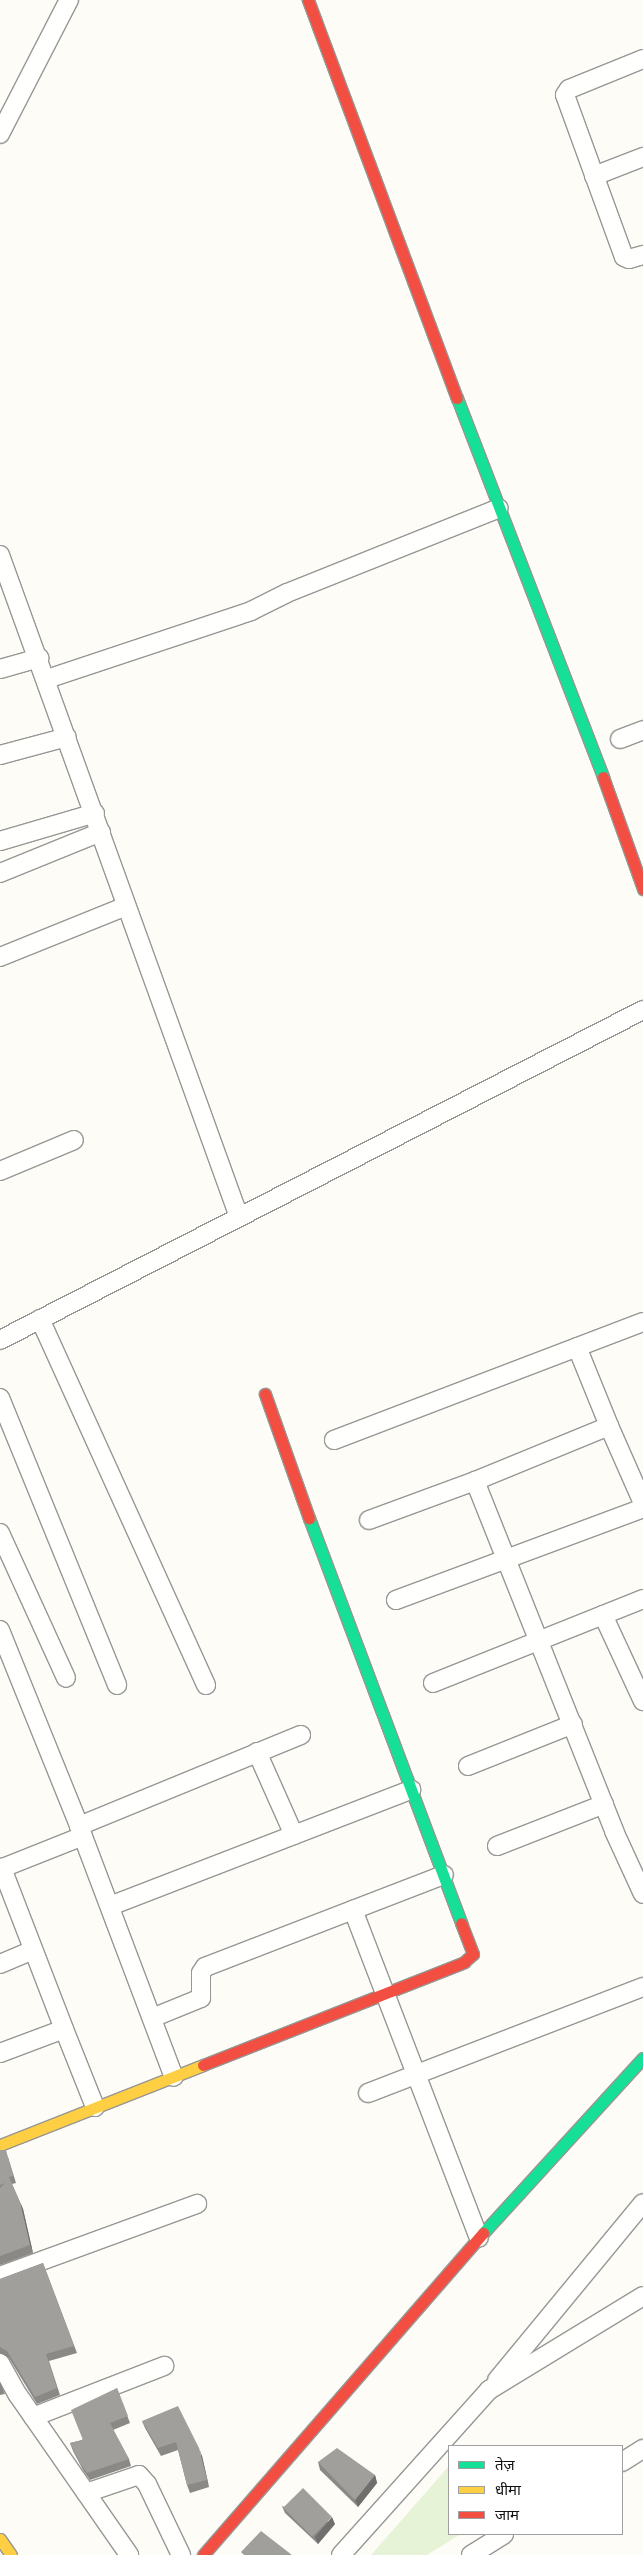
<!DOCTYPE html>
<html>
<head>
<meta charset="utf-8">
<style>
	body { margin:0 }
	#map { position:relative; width:643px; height:2555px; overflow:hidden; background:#fdfcf7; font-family:"Noto Serif","Noto Sans Devanagari",serif }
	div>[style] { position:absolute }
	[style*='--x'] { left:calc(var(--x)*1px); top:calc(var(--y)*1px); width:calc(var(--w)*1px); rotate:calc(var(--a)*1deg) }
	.green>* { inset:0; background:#e7f3d7 }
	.roads { filter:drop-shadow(1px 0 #979795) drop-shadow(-1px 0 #979795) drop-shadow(0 1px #979795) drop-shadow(0 -1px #979795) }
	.street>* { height:18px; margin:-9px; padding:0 9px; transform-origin:9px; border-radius:9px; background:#fffffe }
	.fast>* { height:11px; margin:-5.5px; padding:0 5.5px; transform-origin:5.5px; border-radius:5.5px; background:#16e098 }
	.slow>* { height:11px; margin:-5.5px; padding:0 5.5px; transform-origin:5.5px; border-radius:5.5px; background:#ffcf43 }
	.jam>* { height:11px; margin:-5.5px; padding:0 5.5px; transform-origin:5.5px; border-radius:5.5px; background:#f24e42 }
	.wall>* { inset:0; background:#8a8986 }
	.shaded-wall>* { inset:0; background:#716f6d }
	.building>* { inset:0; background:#a19f9c; transform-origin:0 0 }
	span { translate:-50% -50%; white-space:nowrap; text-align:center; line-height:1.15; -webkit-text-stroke:5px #fff; paint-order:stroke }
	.legend { position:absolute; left:448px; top:2445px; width:175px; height:90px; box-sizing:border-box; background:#fff; border:1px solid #a0a0a0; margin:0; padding:6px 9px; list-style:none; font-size:15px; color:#111 }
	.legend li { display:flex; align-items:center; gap:10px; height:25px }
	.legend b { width:25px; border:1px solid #a0a0a0 }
</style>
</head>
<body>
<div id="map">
	<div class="green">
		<div style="clip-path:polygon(449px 2466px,449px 2534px,461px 2534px,427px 2555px,371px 2555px)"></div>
	</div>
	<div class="roads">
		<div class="street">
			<div style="--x:643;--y:59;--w:80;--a:157.9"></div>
			<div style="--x:569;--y:89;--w:7;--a:124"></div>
			<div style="--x:565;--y:95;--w:172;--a:70"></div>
			<div style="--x:624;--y:257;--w:5;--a:22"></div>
			<div style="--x:629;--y:259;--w:15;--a:-16"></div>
			<div style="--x:0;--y:134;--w:151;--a:-62.8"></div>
			<div style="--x:594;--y:176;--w:53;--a:-21.2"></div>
			<div style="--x:0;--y:555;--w:704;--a:70.15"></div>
			<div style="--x:0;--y:669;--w:41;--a:-15.8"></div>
			<div style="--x:47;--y:679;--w:215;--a:-18.4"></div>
			<div style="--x:251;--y:611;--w:40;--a:-26.6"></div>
			<div style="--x:287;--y:593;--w:228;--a:-21.8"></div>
			<div style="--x:620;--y:739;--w:25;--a:-21"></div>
			<div style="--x:0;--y:755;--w:69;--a:-15"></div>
			<div style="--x:0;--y:841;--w:99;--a:-16.4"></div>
			<div style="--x:0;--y:873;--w:109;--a:-22.1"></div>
			<div style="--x:0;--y:957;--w:136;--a:-22"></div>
			<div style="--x:0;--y:1171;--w:80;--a:-22.7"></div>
			<div style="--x:40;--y:1319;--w:402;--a:65.6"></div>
			<div style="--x:0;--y:1340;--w:723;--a:-27.17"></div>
			<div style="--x:577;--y:1347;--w:85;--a:67.9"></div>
			<div style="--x:0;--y:1398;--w:310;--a:67.8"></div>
			<div style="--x:334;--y:1440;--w:331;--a:-20.9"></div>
			<div style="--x:475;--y:1481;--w:377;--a:68.3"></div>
			<div style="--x:614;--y:1831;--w:69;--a:65.3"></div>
			<div style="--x:369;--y:1520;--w:113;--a:-20.2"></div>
			<div style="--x:475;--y:1481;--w:145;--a:-22.3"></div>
			<div style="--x:609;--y:1426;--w:84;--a:66.2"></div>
			<div style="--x:0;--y:1533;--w:159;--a:65.5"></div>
			<div style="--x:396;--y:1600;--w:264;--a:-20.4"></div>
			<div style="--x:603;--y:1615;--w:95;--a:65.1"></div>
			<div style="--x:0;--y:1630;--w:211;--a:68"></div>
			<div style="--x:79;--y:1826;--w:268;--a:69.3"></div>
			<div style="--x:433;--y:1683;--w:226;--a:-21.8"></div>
			<div style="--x:257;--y:1752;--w:91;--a:66"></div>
			<div style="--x:468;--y:1766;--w:113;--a:-21.8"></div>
			<div style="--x:79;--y:1826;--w:240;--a:-22.3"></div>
			<div style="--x:497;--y:1846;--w:115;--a:-21.4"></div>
			<div style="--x:0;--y:1869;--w:89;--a:-21.7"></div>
			<div style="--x:110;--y:1906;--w:323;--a:-21.1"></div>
			<div style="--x:353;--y:1910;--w:351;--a:69"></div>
			<div style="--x:0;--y:1964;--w:36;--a:-23"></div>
			<div style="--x:152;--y:2018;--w:53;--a:-22.2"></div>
			<div style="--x:201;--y:1998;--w:25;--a:-90"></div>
			<div style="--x:201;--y:1973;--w:7;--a:-56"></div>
			<div style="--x:205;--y:1967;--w:256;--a:-21.1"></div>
			<div style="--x:64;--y:2029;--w:84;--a:68.3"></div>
			<div style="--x:0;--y:2053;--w:68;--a:-20.6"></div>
			<div style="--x:64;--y:2029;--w:173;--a:-111.1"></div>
			<div style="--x:368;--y:2093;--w:295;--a:-21.1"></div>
			<div style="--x:0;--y:2276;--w:210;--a:-20.1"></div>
			<div style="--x:0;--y:2363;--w:37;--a:61"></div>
			<div style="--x:18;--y:2395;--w:195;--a:55.2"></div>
			<div style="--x:497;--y:2380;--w:229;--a:-50.5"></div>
			<div style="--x:33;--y:2417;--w:141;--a:-21.3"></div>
			<div style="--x:622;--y:2462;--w:25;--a:-32"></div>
			<div style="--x:86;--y:2493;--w:56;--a:-18.8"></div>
			<div style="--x:139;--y:2475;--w:12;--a:48"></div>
			<div style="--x:147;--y:2484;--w:79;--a:64.4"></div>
			<div style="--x:341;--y:2555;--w:222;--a:-48.1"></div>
			<div style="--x:489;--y:2390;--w:180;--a:-31.4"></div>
			<div style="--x:471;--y:2555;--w:39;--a:-32"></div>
		</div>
		<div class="fast">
			<div style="--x:457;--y:398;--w:406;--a:68.9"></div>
			<div style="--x:309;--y:1518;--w:433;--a:69.4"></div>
			<div style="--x:483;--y:2233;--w:237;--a:-47.6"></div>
		</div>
		<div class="slow">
			<div style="--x:0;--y:2145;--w:218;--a:-21.5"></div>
			<div style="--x:0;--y:2539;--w:19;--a:55"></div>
		</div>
		<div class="jam">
			<div style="--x:308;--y:0;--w:425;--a:69.5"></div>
			<div style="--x:603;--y:777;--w:119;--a:70.3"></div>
			<div style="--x:265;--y:1394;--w:132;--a:70.5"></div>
			<div style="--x:203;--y:2065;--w:281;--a:-21.5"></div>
			<div style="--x:464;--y:1962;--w:12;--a:-42"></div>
			<div style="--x:473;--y:1954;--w:33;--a:-111"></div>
			<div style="--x:203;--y:2555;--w:427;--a:-49"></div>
		</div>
	</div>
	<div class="wall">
		<div style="clip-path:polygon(0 2150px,8px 2157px,16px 2183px,12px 2184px,23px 2209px,33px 2253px,0 2265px)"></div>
		<div style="clip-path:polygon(43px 2263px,77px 2353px,49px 2361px,60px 2395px,37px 2404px,9px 2358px,0 2353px,0 2279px)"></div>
		<div style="clip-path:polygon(0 2382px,5px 2394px,0 2395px)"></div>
		<div style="clip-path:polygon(117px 2388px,130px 2423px,113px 2430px,129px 2459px,131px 2466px,90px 2480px,83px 2470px,73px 2451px,70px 2443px,82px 2440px)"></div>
		<div style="clip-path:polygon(142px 2421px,202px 2456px,209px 2487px,190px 2493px,187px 2485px,178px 2450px,161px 2456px,145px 2428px)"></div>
		<div style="clip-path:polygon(318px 2462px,375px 2475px,377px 2483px,358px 2507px,320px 2470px)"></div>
		<div style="clip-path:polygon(282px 2506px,335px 2524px,318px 2544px,285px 2513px)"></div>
	</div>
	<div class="shaded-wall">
		<div style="clip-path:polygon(20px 2202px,23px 2209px,33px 2253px,30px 2245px)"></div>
		<div style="clip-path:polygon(199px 2448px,202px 2456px,209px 2487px,207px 2480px)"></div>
		<div style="clip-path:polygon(375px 2475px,377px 2483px,358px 2507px,355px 2500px)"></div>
		<div style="clip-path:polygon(332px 2517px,335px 2524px,318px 2544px,315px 2537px)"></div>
	</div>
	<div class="building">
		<div style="clip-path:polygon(0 2150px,6px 2150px,13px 2176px,9px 2177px,20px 2202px,30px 2245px,0 2256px,0 2188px,5px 2183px,0 2185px)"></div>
		<div style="clip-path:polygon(43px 2263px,74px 2346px,46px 2354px,57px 2388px,35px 2397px,7px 2351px,0 2347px,0 2279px)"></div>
		<div style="clip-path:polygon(117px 2388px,128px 2416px,110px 2423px,129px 2459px,87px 2473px,80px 2463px,70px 2443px,83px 2440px,71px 2410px)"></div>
		<div style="clip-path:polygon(178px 2406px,199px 2448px,207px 2480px,187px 2485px,176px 2442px,158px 2448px,142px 2421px)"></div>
		<div style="clip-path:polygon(337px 2448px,375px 2475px,355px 2500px,318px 2462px)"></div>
		<div style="left:303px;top:2488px;width:41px;height:28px;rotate:45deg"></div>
		<div style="clip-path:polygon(261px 2531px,292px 2555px,244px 2555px,241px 2552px)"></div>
	</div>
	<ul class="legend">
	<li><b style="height:6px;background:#16e098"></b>तेज़</li>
	<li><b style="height:6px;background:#ffcf43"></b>धीमा</li>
	<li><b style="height:6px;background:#f24e42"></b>जाम</li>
	</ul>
</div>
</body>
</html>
